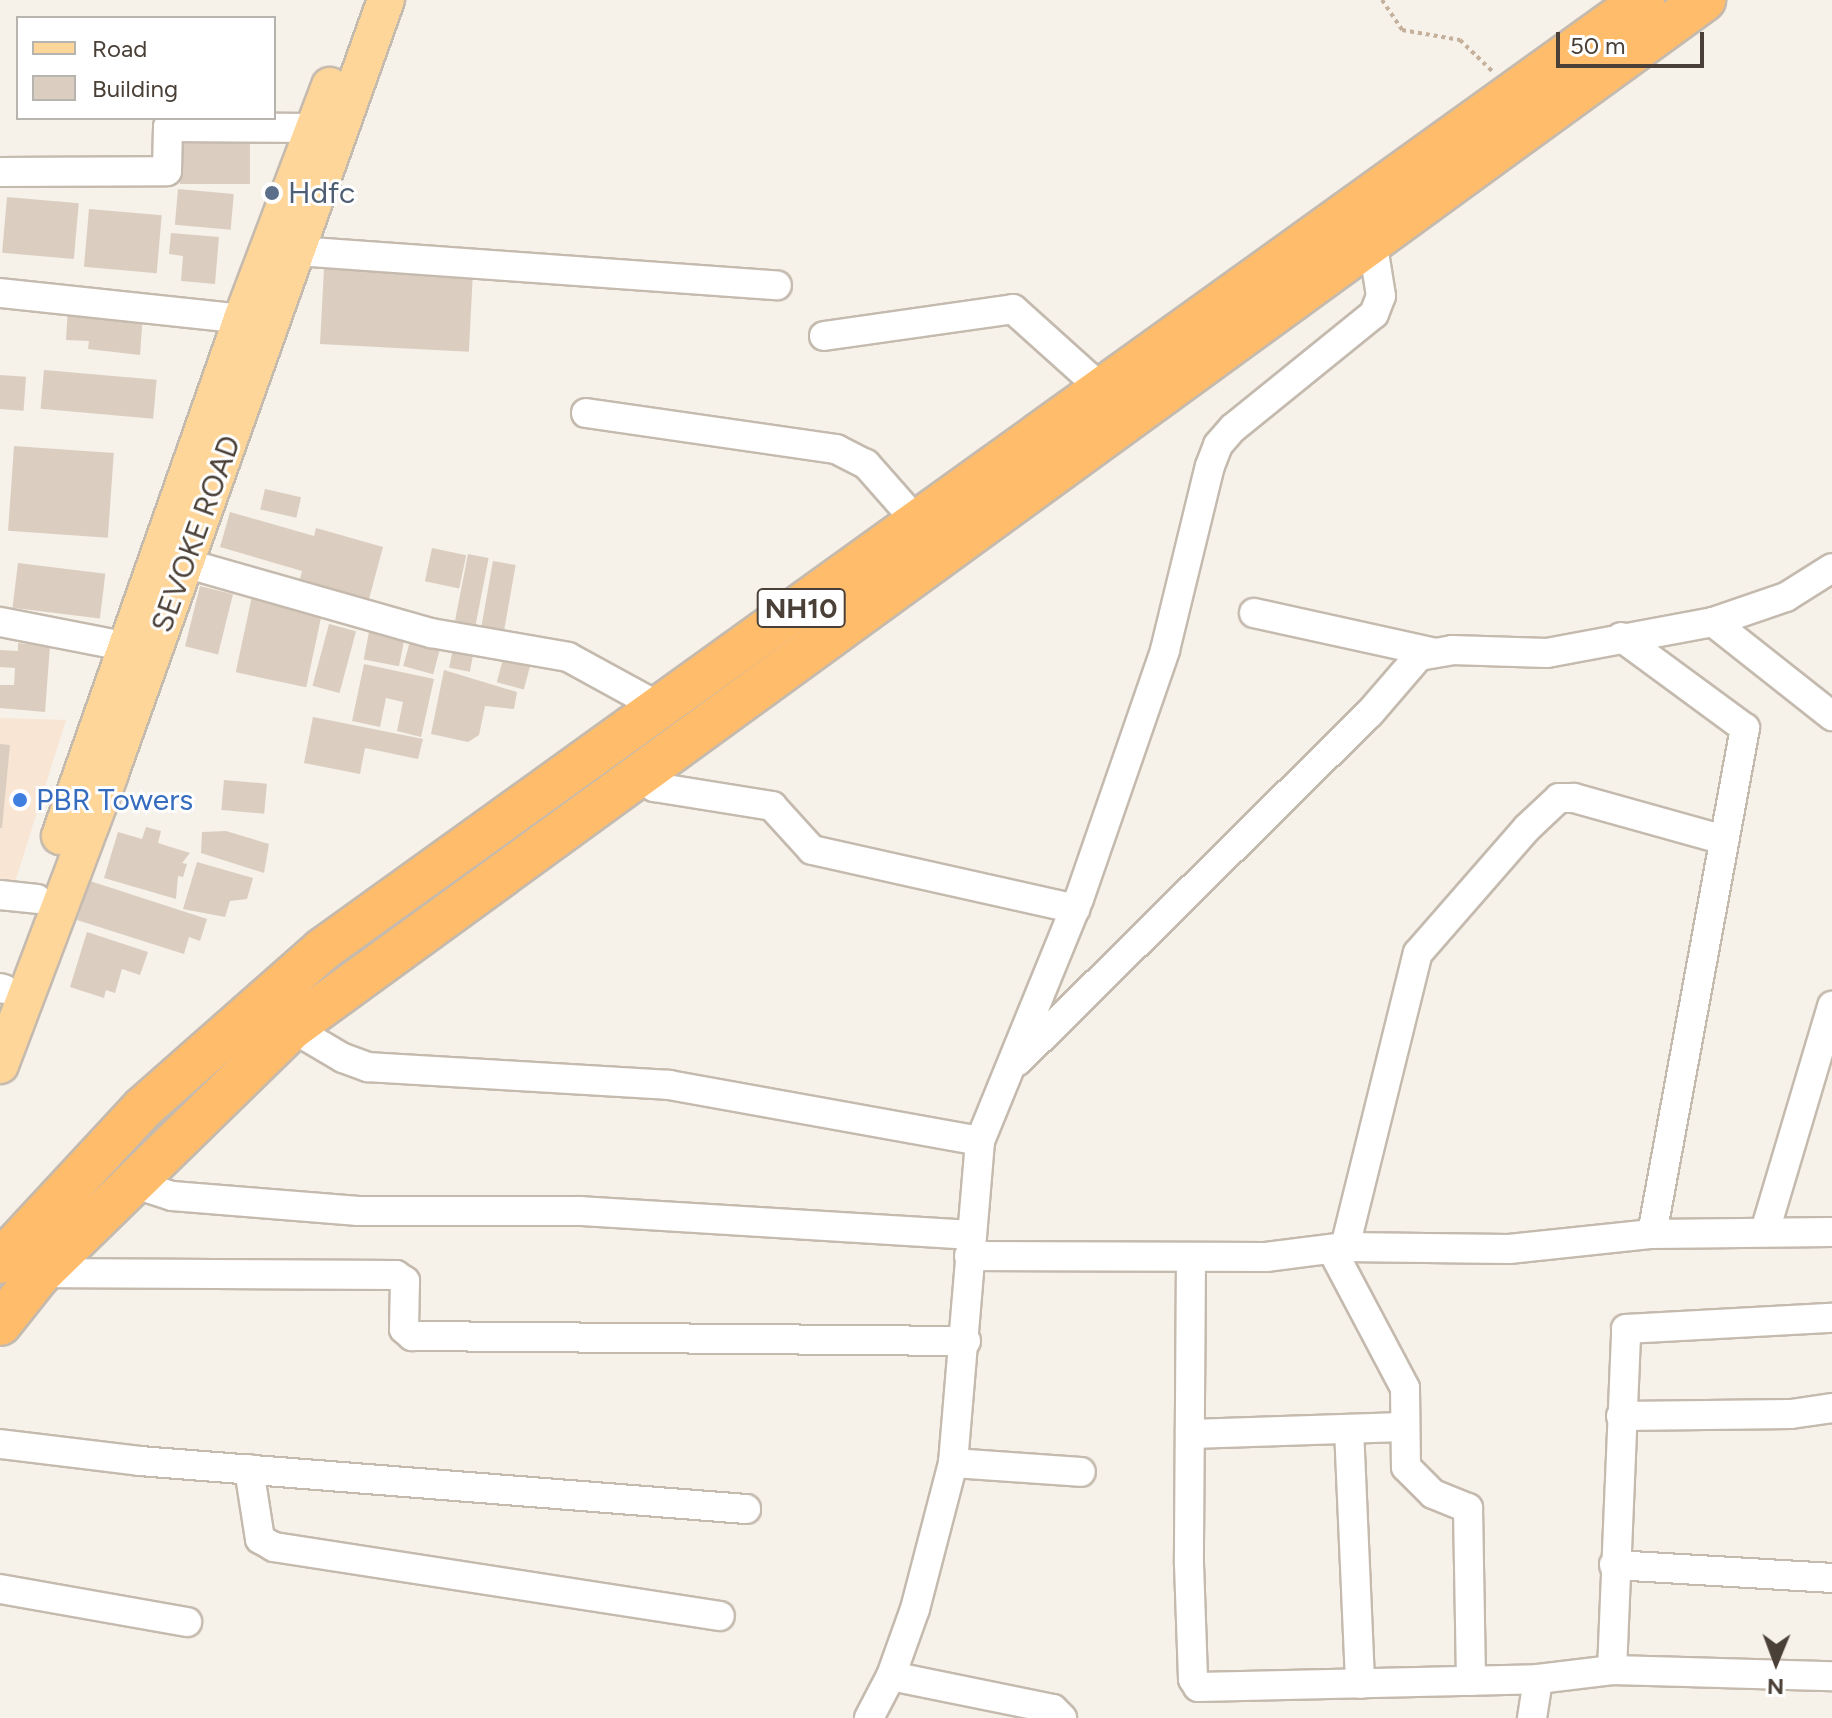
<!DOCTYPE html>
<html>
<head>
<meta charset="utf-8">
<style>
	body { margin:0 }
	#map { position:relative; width:1832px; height:1718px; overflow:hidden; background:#f6f1e9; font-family:Figtree,sans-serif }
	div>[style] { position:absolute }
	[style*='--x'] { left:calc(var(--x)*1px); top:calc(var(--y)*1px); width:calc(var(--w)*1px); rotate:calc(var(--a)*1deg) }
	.commercial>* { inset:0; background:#f8e5d4 }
	.building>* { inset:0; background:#dbcec1; transform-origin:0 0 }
	.path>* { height:4px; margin-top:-2px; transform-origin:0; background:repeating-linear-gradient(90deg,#c5b19b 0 4px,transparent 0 8px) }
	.roads { filter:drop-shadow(2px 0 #c5baae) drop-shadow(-2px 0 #c5baae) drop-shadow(0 2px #c5baae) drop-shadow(0 -2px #c5baae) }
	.minor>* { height:28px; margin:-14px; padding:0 14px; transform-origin:14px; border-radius:14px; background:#fff }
	.major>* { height:36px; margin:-18px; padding:0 18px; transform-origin:18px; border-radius:18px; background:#ffd699 }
	.highway>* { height:42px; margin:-21px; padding:0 21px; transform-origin:21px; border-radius:21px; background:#ffbc6b }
	.dots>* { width:22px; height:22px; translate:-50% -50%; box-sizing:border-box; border:4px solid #fff; border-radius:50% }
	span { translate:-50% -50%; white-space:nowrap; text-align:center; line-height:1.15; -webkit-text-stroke:6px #fff; paint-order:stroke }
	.shield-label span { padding:2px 6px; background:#fff; border:2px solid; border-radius:6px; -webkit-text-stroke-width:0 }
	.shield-label { font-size:28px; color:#4a4037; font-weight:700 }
	.service-label { font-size:30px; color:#4e5e75 }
	.left { translate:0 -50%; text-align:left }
	.street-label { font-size:30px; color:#4a4037 }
	.shop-label { font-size:30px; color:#366cbe }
	.legend { position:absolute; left:16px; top:16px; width:260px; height:104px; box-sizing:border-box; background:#fff; border:2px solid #b7b3af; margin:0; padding:10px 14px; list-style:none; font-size:24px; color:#4a4037 }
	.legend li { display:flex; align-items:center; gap:16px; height:40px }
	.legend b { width:40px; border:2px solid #b7b3af }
	.north { position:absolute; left:1736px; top:1622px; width:80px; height:80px; -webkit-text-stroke:6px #fff; paint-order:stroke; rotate:181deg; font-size:22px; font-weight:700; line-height:32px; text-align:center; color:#4a4037 }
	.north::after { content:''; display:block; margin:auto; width:28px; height:36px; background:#4a4037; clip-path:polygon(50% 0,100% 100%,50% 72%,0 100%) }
	.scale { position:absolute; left:1556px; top:32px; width:148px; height:36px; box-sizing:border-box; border:4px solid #4a4037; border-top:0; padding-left:10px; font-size:24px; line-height:28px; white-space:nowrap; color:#4a4037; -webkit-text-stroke:6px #fff; paint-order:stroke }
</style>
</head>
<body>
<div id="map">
	<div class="commercial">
		<div style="clip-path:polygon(0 718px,66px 720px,15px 882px,0 880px)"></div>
	</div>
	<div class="building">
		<div style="left:180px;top:141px;width:70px;height:43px"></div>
		<div style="left:178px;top:189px;width:56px;height:36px;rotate:5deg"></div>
		<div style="left:7px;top:197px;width:72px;height:56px;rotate:5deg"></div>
		<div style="left:89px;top:209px;width:73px;height:58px;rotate:5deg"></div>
		<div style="clip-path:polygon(171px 233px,219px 237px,215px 284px,181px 281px,183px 256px,169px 254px)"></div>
		<div style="left:324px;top:268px;width:149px;height:76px;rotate:3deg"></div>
		<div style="clip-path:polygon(68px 307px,143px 314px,140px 355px,88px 349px,89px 341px,66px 340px)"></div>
		<div style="left:44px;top:370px;width:113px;height:39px;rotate:5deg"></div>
		<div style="left:0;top:375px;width:26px;height:34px;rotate:4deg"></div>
		<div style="left:14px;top:446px;width:100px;height:85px;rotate:4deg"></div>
		<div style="left:265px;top:489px;width:37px;height:21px;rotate:13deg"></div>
		<div style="clip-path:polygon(230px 512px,314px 536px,316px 528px,383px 547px,369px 599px,300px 579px,302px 571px,220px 547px)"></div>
		<div style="left:432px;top:548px;width:35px;height:34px;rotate:12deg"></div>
		<div style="left:468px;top:554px;width:21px;height:78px;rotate:11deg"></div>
		<div style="left:493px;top:561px;width:23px;height:76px;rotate:10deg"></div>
		<div style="left:18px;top:563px;width:88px;height:45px;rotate:7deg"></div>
		<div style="left:200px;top:586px;width:34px;height:62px;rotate:14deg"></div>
		<div style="left:252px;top:596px;width:72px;height:78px;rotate:12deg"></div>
		<div style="left:329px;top:624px;width:28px;height:64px;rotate:15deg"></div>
		<div style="left:369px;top:632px;width:36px;height:28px;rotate:11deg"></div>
		<div style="left:410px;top:641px;width:31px;height:26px;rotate:15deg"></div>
		<div style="clip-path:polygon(18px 643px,50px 646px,45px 712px,0 708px,0 685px,14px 685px,15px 668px,0 667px,0 650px,18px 651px)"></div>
		<div style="left:453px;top:648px;width:21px;height:20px;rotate:11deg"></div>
		<div style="left:503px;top:659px;width:28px;height:24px;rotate:15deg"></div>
		<div style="clip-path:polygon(364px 664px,434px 679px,421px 737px,397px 731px,403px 702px,386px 698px,380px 727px,352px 721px)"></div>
		<div style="clip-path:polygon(444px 670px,517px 692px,514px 709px,485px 706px,479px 735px,468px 742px,431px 734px)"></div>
		<div style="clip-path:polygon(313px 717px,423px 739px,418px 759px,365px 748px,360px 774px,304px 763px)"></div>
		<div style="clip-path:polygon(0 744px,10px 745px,2px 828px,0 828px)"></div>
		<div style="left:224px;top:780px;width:43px;height:30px;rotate:5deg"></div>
		<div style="clip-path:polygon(146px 827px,161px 831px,158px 843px,190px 853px,182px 863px,187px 864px,183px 877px,178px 876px,176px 899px,104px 878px,118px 832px,142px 839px)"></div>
		<div style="clip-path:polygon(226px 831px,269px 844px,264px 873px,201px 853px,202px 832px)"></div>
		<div style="clip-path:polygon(197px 862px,253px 878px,247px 899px,230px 901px,225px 917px,183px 909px)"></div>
		<div style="clip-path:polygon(90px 881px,207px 919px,200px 941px,189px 937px,184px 954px,77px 920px)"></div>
		<div style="clip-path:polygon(87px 932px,148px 952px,140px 975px,122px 969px,115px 993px,106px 990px,104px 998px,70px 987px)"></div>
	</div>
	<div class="path">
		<div style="--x:1382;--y:0;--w:36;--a:56"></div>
		<div style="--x:1402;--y:30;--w:59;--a:9.8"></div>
		<div style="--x:1460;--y:40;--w:46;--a:44.1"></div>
	</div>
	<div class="roads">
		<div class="minor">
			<div style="--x:0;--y:172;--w:167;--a:-0.3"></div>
			<div style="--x:167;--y:171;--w:44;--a:-88.7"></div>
			<div style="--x:168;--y:127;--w:146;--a:0.4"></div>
			<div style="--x:297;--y:251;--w:481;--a:4.1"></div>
			<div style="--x:0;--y:293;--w:263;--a:6.1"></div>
			<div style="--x:824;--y:336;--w:191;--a:-8.1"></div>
			<div style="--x:1013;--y:309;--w:121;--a:42"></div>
			<div style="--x:586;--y:413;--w:253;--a:8.2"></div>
			<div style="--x:836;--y:449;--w:34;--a:27"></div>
			<div style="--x:866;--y:464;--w:79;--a:48.6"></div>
			<div style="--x:185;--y:563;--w:256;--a:15.9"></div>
			<div style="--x:431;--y:633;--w:139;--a:9.9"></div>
			<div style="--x:568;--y:657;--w:106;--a:28.7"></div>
			<div style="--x:1254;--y:613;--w:181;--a:12.4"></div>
			<div style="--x:0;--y:622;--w:147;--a:11"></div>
			<div style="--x:1713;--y:622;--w:152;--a:38.3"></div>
			<div style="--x:1621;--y:637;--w:154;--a:36.3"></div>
			<div style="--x:1745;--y:728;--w:514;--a:100.41"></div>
			<div style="--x:638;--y:774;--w:21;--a:39"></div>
			<div style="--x:654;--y:787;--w:120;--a:9.1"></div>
			<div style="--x:772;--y:806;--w:59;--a:47.7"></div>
			<div style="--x:812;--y:850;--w:270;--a:12.6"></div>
			<div style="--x:0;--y:895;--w:37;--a:6"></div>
			<div style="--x:0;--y:988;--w:4;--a:14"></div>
			<div style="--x:292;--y:1028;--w:59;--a:30.5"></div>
			<div style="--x:343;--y:1058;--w:27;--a:20"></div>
			<div style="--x:368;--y:1067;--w:302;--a:3.4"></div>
			<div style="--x:669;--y:1085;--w:316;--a:10.2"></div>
			<div style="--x:1018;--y:1061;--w:494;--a:-44.7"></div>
			<div style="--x:1369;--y:714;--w:77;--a:-49.2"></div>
			<div style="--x:1419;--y:656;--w:34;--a:-10"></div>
			<div style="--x:1452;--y:650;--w:95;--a:1.8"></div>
			<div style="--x:1547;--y:653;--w:169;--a:-10.6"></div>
			<div style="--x:1713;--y:622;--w:77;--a:-18.9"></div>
			<div style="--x:1786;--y:597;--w:54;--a:-32.2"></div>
			<div style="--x:132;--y:1183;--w:42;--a:18"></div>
			<div style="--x:172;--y:1196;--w:187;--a:4.6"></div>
			<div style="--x:358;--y:1211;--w:222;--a:0"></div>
			<div style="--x:580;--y:1211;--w:391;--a:3.5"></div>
			<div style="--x:1765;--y:1231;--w:235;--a:-73.4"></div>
			<div style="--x:1345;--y:1247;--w:303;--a:-76.1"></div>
			<div style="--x:1418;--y:953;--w:166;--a:-48.9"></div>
			<div style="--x:1527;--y:828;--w:44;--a:-43.2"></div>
			<div style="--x:1559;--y:798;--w:15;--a:0"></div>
			<div style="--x:1574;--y:798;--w:156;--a:15.6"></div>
			<div style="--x:1332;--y:1250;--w:156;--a:62.1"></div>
			<div style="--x:1405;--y:1388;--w:79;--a:89.3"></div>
			<div style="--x:1406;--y:1467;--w:38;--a:45"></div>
			<div style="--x:1433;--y:1494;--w:38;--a:22"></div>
			<div style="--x:1468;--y:1508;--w:173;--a:89"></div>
			<div style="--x:969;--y:1256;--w:297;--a:0.2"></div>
			<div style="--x:1266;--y:1257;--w:80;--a:-7.2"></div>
			<div style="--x:1345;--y:1247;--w:164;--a:0.7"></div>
			<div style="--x:1509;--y:1249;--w:144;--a:-6"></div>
			<div style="--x:1652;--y:1234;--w:180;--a:-0.6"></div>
			<div style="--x:1191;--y:1258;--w:306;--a:90.4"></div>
			<div style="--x:1189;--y:1564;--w:115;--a:88"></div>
			<div style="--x:1193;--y:1679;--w:9;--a:58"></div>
			<div style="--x:1198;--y:1687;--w:340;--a:-1.3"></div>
			<div style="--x:1538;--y:1679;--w:75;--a:-6.9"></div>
			<div style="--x:1612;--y:1670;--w:220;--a:1.6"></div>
			<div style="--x:34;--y:1273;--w:362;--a:0.3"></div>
			<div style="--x:396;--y:1275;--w:11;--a:34"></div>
			<div style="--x:405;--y:1281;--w:48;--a:91.2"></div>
			<div style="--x:404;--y:1329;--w:11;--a:41"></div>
			<div style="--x:412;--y:1336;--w:554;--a:0.52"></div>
			<div style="--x:1621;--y:1416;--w:170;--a:-0.7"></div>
			<div style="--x:1791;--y:1414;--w:41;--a:-8.3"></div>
			<div style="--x:1349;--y:1429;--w:255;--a:87.5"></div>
			<div style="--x:1190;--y:1434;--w:214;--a:-1.9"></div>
			<div style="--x:0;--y:1444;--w:141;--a:6.9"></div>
			<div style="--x:140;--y:1461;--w:608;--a:4.53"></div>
			<div style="--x:953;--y:1463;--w:128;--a:4"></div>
			<div style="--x:249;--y:1469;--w:71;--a:81.1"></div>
			<div style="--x:260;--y:1539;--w:16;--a:30"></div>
			<div style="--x:274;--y:1547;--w:451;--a:8.8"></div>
			<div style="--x:1614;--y:1565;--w:218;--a:3.4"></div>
			<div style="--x:0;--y:1589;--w:190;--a:10"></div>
			<div style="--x:1612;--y:1670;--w:341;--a:-87.6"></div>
			<div style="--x:1626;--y:1329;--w:206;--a:-3.1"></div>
			<div style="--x:891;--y:1676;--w:165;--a:11.5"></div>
			<div style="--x:1053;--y:1709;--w:13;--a:45"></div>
			<div style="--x:869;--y:1718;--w:47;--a:-62.4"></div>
			<div style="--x:891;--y:1676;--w:71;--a:-70.3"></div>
			<div style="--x:915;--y:1609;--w:151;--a:-75.4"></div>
			<div style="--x:953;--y:1463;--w:323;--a:-85.2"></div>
			<div style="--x:980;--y:1141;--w:261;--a:-67.8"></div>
			<div style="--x:1079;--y:899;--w:263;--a:-70.9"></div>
			<div style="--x:1165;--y:650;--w:189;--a:-76.3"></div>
			<div style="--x:1210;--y:466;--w:22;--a:-69"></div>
			<div style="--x:1218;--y:445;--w:23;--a:-49"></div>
			<div style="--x:1233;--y:428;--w:181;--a:-39"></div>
			<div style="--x:1374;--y:314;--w:19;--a:-69"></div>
			<div style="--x:1381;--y:296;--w:51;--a:-99.1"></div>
			<div style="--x:1532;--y:1718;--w:39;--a:-81"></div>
		</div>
		<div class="major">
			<div style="--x:60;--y:836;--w:551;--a:-70.61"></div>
			<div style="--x:243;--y:316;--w:246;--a:-69.3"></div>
			<div style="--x:0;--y:1065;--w:309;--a:-69.3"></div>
			<div style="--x:109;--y:776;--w:824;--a:-70.36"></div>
		</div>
		<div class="highway">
			<div style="--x:0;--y:1262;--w:210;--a:-47.1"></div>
			<div style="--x:143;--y:1108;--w:239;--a:-41.4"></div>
			<div style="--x:322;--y:950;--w:1627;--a:-35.72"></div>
			<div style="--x:0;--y:1324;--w:61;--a:-51.6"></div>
			<div style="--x:38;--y:1276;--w:355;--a:-44.3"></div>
			<div style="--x:292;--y:1028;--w:1747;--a:-36.06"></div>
		</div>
	</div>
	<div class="dots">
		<div style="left:272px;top:193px;background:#5c6f8a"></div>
		<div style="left:20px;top:800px;background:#3f7fe0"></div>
	</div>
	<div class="shield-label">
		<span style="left:801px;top:608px">NH10</span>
	</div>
	<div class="service-label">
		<span class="left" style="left:288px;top:193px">Hdfc</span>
	</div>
	<div class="street-label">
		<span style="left:196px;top:534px;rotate:-70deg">SEVOKE ROAD</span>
	</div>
	<div class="shop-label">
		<span class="left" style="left:36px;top:800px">PBR Towers</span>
	</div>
	<ul class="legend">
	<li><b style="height:10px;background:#ffd699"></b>Road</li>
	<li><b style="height:22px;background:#dbcec1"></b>Building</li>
	</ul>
	<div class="north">N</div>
	<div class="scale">50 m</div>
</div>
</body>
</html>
